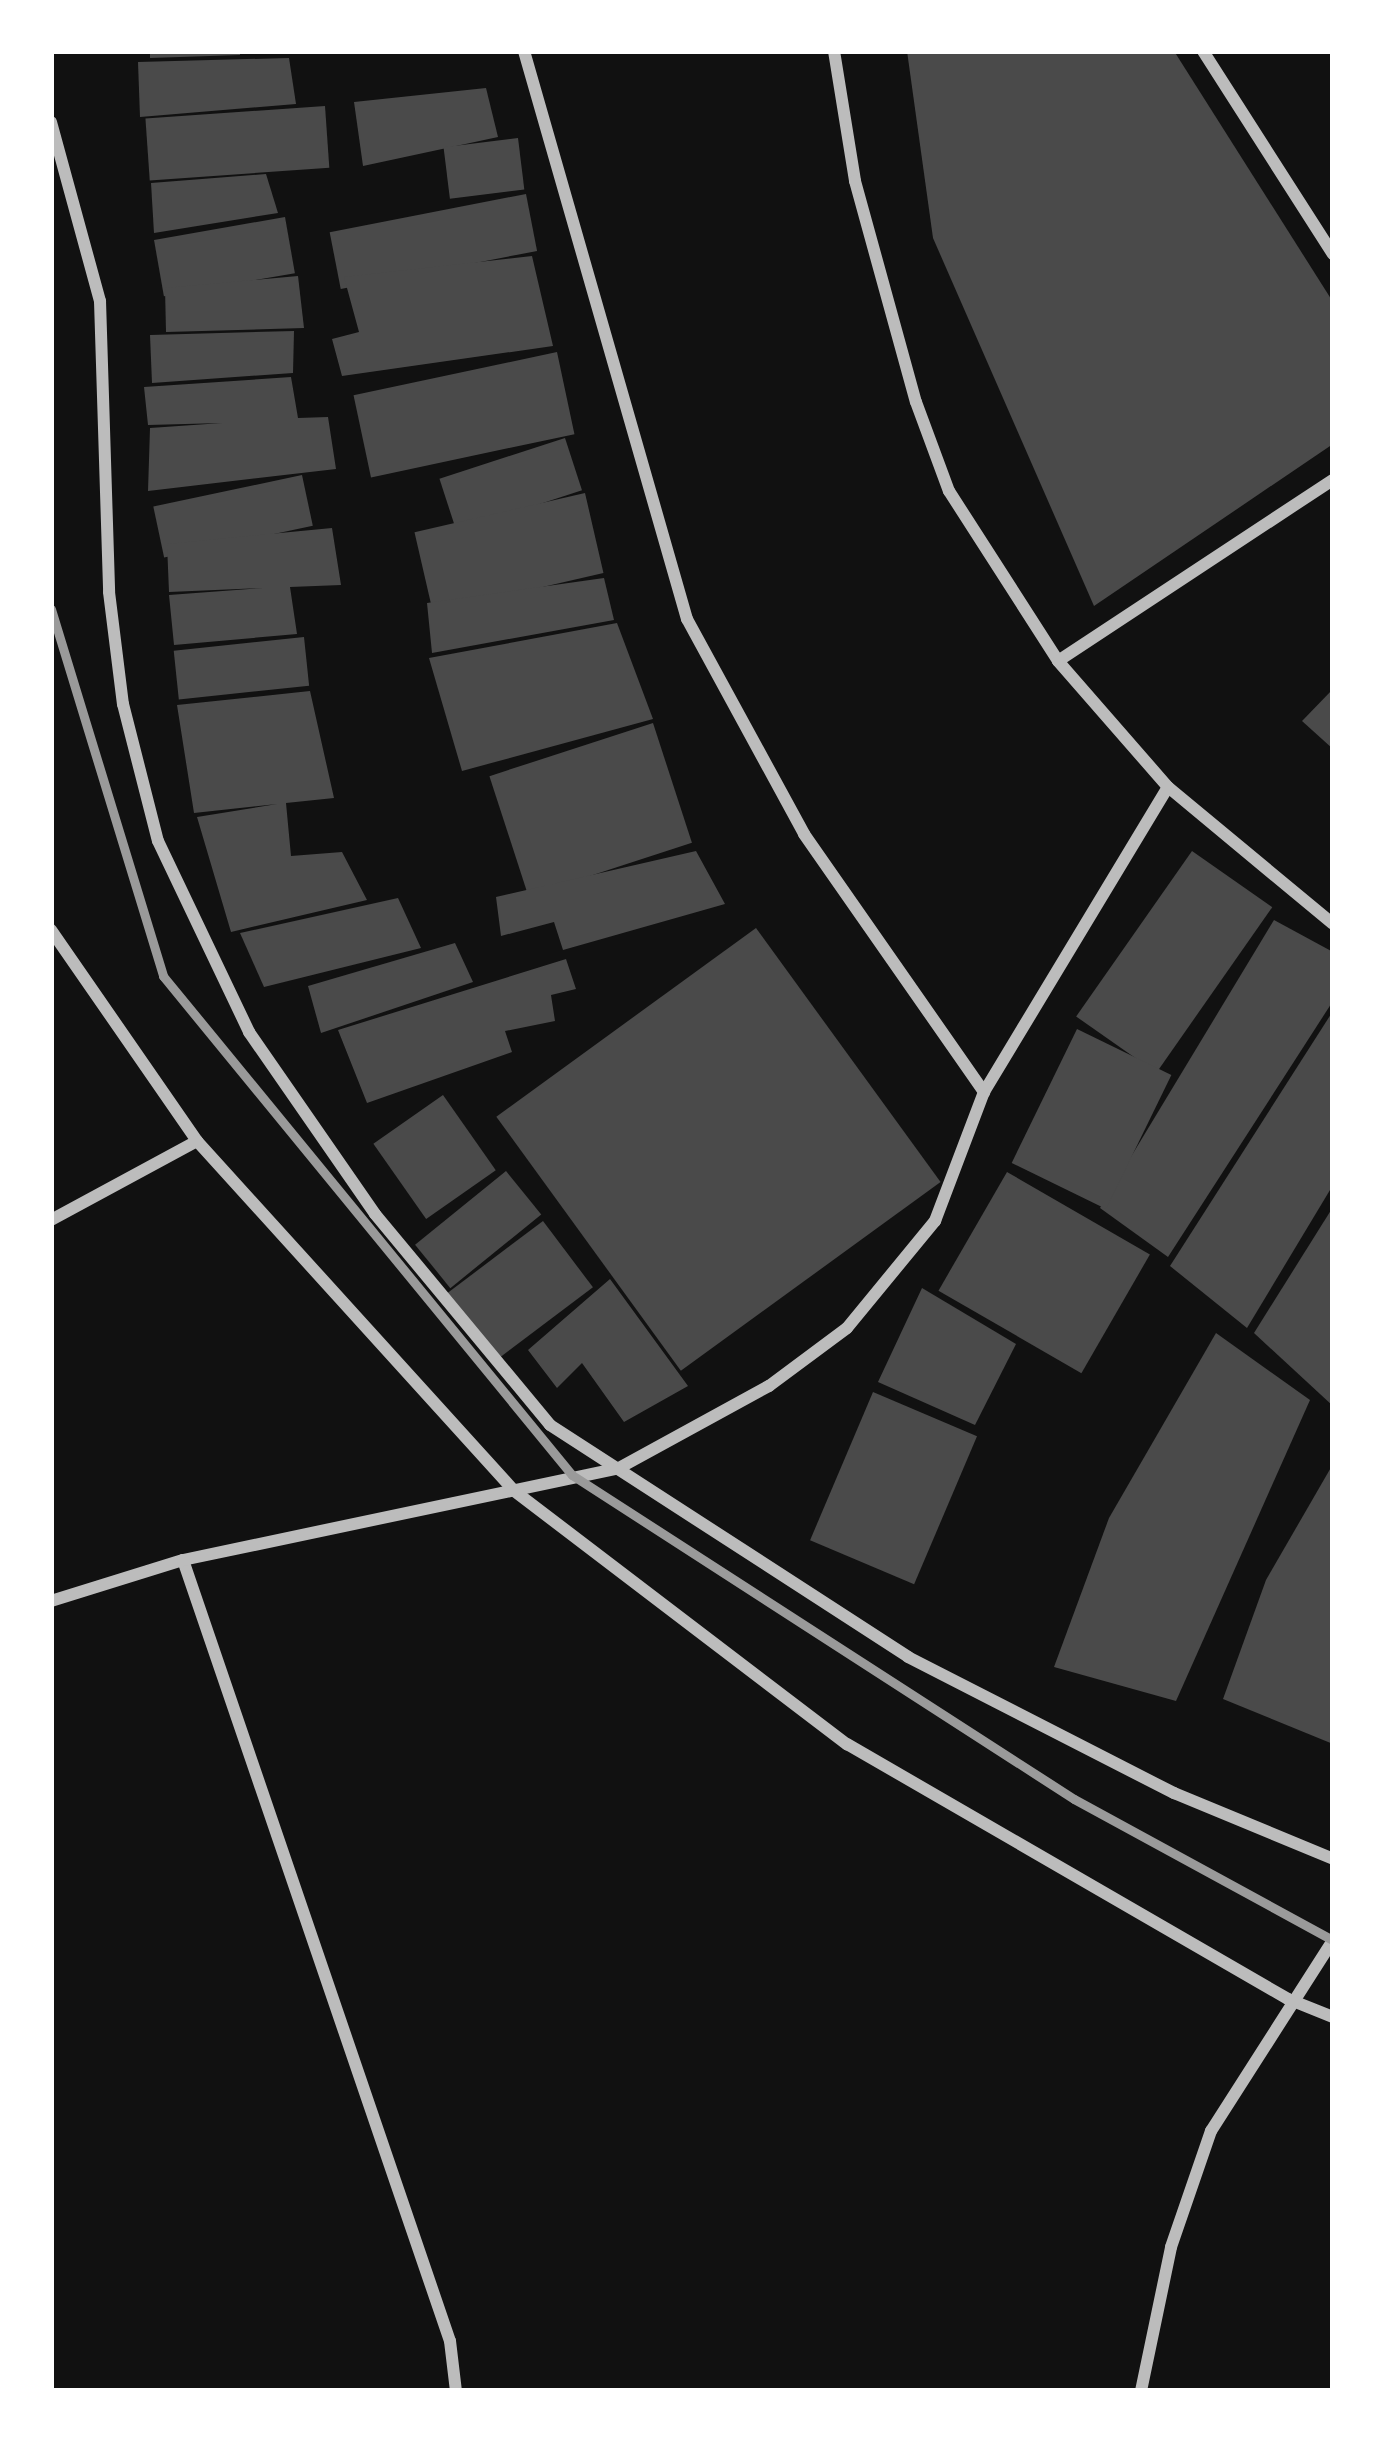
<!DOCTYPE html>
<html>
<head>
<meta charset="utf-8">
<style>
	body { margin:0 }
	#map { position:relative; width:1384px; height:2442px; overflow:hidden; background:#111; font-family:Mulish,sans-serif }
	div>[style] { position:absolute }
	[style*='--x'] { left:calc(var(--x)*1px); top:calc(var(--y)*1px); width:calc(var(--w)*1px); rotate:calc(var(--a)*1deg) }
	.building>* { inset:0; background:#4a4a4a; transform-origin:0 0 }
	.minor>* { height:12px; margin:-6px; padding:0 6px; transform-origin:6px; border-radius:6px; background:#bcbcbc }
	.rail>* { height:9px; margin:-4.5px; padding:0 4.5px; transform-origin:4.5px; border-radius:4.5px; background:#9a9a9a }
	span { translate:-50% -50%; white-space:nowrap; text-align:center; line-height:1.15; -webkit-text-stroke:9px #fff; paint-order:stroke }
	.frame { position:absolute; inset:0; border:54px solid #fff; pointer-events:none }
</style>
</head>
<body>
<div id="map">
	<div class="building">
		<div style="clip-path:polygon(150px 51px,240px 51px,240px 55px,150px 58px)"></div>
		<div style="clip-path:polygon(907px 51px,1174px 51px,1333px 302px,1333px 444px,1094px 606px,933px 238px)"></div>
		<div style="clip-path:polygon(289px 58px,296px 104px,140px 117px,138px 62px)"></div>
		<div style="clip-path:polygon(486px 88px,498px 137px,363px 166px,354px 102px)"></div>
		<div style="left:325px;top:106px;width:62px;height:180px;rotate:86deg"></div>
		<div style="left:518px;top:138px;width:52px;height:75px;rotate:83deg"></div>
		<div style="clip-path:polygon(266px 174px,278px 213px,154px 233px,151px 183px)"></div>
		<div style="left:526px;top:194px;width:58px;height:200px;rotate:79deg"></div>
		<div style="left:285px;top:217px;width:57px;height:133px;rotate:80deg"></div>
		<div style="clip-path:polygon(532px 256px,553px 346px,342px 376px,332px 339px,359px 332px,344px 277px)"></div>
		<div style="clip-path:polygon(298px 276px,304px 328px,166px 332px,165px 288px)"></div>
		<div style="clip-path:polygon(294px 331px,293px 373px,152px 383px,150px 335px)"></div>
		<div style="left:557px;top:352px;width:84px;height:208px;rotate:78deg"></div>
		<div style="clip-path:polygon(291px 377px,298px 418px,328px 417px,336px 469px,148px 491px,150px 428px,222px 423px,148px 425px,144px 387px)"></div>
		<div style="left:565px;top:438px;width:55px;height:132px;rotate:72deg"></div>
		<div style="left:302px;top:475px;width:52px;height:152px;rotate:78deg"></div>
		<div style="left:585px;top:493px;width:82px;height:175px;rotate:77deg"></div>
		<div style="clip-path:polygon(332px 528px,341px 585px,290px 587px,297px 634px,174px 645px,169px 595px,264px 588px,169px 592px,167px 544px)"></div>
		<div style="clip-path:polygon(604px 578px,614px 620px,432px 653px,427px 603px)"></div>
		<div style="clip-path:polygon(617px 623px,653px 719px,462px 771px,429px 658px)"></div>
		<div style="left:304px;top:637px;width:49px;height:131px;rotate:84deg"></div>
		<div style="clip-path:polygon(1333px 689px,1333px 749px,1302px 721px)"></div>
		<div style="clip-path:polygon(310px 691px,334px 798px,286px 803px,291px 856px,342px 852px,367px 900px,231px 932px,197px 817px,277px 804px,194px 813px,177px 705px)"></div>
		<div style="left:653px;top:723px;width:126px;height:172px;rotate:72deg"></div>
		<div style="clip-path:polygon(696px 851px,725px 904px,563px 950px,554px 922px,501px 936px,496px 897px)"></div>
		<div style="left:1192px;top:851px;width:98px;height:202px;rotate:35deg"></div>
		<div style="clip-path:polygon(398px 898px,421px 948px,264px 987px,240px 933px)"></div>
		<div style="clip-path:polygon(1274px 920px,1333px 952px,1333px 1001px,1168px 1257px,1100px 1208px)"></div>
		<div style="left:756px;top:928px;width:314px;height:321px;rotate:54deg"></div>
		<div style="clip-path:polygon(455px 943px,473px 982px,321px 1033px,308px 986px)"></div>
		<div style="clip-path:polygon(566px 959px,576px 989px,551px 995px,555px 1021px,505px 1031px,512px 1052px,367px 1103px,338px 1030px)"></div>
		<div style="clip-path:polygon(1333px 1011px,1333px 1185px,1247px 1328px,1170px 1266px)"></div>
		<div style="left:1077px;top:1029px;width:105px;height:149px;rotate:26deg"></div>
		<div style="left:443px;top:1095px;width:92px;height:85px;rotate:55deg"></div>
		<div style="left:506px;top:1171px;width:56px;height:117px;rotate:51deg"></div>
		<div style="left:1007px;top:1172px;width:165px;height:137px;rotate:30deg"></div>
		<div style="clip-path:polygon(1333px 1207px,1333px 1406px,1254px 1333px)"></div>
		<div style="left:543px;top:1221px;width:83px;height:120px;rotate:53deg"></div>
		<div style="clip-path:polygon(610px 1279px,688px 1386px,624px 1422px,582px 1363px,557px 1388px,528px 1350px)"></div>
		<div style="clip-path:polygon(922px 1288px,1016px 1344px,975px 1425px,878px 1382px)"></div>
		<div style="clip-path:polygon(1216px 1333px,1310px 1400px,1176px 1701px,1054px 1667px,1109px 1518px)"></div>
		<div style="left:873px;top:1392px;width:113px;height:161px;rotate:23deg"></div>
		<div style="clip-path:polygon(1333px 1464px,1333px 1744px,1223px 1699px,1266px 1580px)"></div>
	</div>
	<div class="minor">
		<div style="--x:524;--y:51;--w:591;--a:73.99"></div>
		<div style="--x:687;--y:619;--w:245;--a:61.4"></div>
		<div style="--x:804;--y:834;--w:315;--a:55.1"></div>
		<div style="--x:834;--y:51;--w:132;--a:80.8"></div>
		<div style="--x:855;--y:181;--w:229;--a:74.6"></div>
		<div style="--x:916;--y:402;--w:95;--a:69.7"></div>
		<div style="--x:949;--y:491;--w:202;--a:57.3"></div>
		<div style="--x:1058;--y:661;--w:167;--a:48.9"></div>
		<div style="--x:1168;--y:787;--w:214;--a:39.7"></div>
		<div style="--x:1203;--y:51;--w:241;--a:57.4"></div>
		<div style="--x:51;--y:122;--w:186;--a:74.7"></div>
		<div style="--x:100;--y:301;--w:291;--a:88.2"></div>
		<div style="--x:109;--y:592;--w:113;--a:82.9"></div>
		<div style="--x:123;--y:704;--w:141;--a:75.7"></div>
		<div style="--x:158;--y:841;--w:212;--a:64.5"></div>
		<div style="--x:249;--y:1032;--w:221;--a:55.3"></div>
		<div style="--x:375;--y:1214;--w:274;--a:50.3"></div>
		<div style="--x:550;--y:1425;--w:427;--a:32.9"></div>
		<div style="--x:908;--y:1657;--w:299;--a:27.1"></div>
		<div style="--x:1174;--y:1793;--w:172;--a:22.5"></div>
		<div style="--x:1058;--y:661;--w:329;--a:-33.4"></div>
		<div style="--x:51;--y:930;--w:257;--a:55.3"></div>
		<div style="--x:197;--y:1141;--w:471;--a:47.8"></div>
		<div style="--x:513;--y:1490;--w:420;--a:37.3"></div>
		<div style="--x:847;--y:1744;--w:509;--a:30.04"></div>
		<div style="--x:1288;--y:1999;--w:48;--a:21.8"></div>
		<div style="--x:51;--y:1220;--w:166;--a:-28.4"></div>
		<div style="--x:183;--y:1560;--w:825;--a:71.13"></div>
		<div style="--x:450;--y:2341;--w:50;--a:83.2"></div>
		<div style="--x:51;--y:1601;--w:138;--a:-17.3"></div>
		<div style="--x:183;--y:1560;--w:446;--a:-11.9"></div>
		<div style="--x:619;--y:1468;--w:171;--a:-28.7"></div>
		<div style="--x:769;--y:1386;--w:97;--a:-36.6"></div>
		<div style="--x:847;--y:1328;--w:139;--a:-50.6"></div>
		<div style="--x:935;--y:1221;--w:138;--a:-69.2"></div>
		<div style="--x:984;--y:1092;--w:356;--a:-58.9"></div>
		<div style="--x:1141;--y:2391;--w:147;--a:-78.2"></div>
		<div style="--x:1171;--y:2247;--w:123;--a:-71"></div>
		<div style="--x:1211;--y:2131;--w:227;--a:-57.4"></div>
	</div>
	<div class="rail">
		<div style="--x:51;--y:609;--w:384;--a:73"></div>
		<div style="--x:163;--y:976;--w:645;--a:50.66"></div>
		<div style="--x:572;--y:1475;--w:597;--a:32.84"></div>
		<div style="--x:1074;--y:1799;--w:295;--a:28.6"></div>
	</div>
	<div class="frame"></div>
</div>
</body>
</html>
